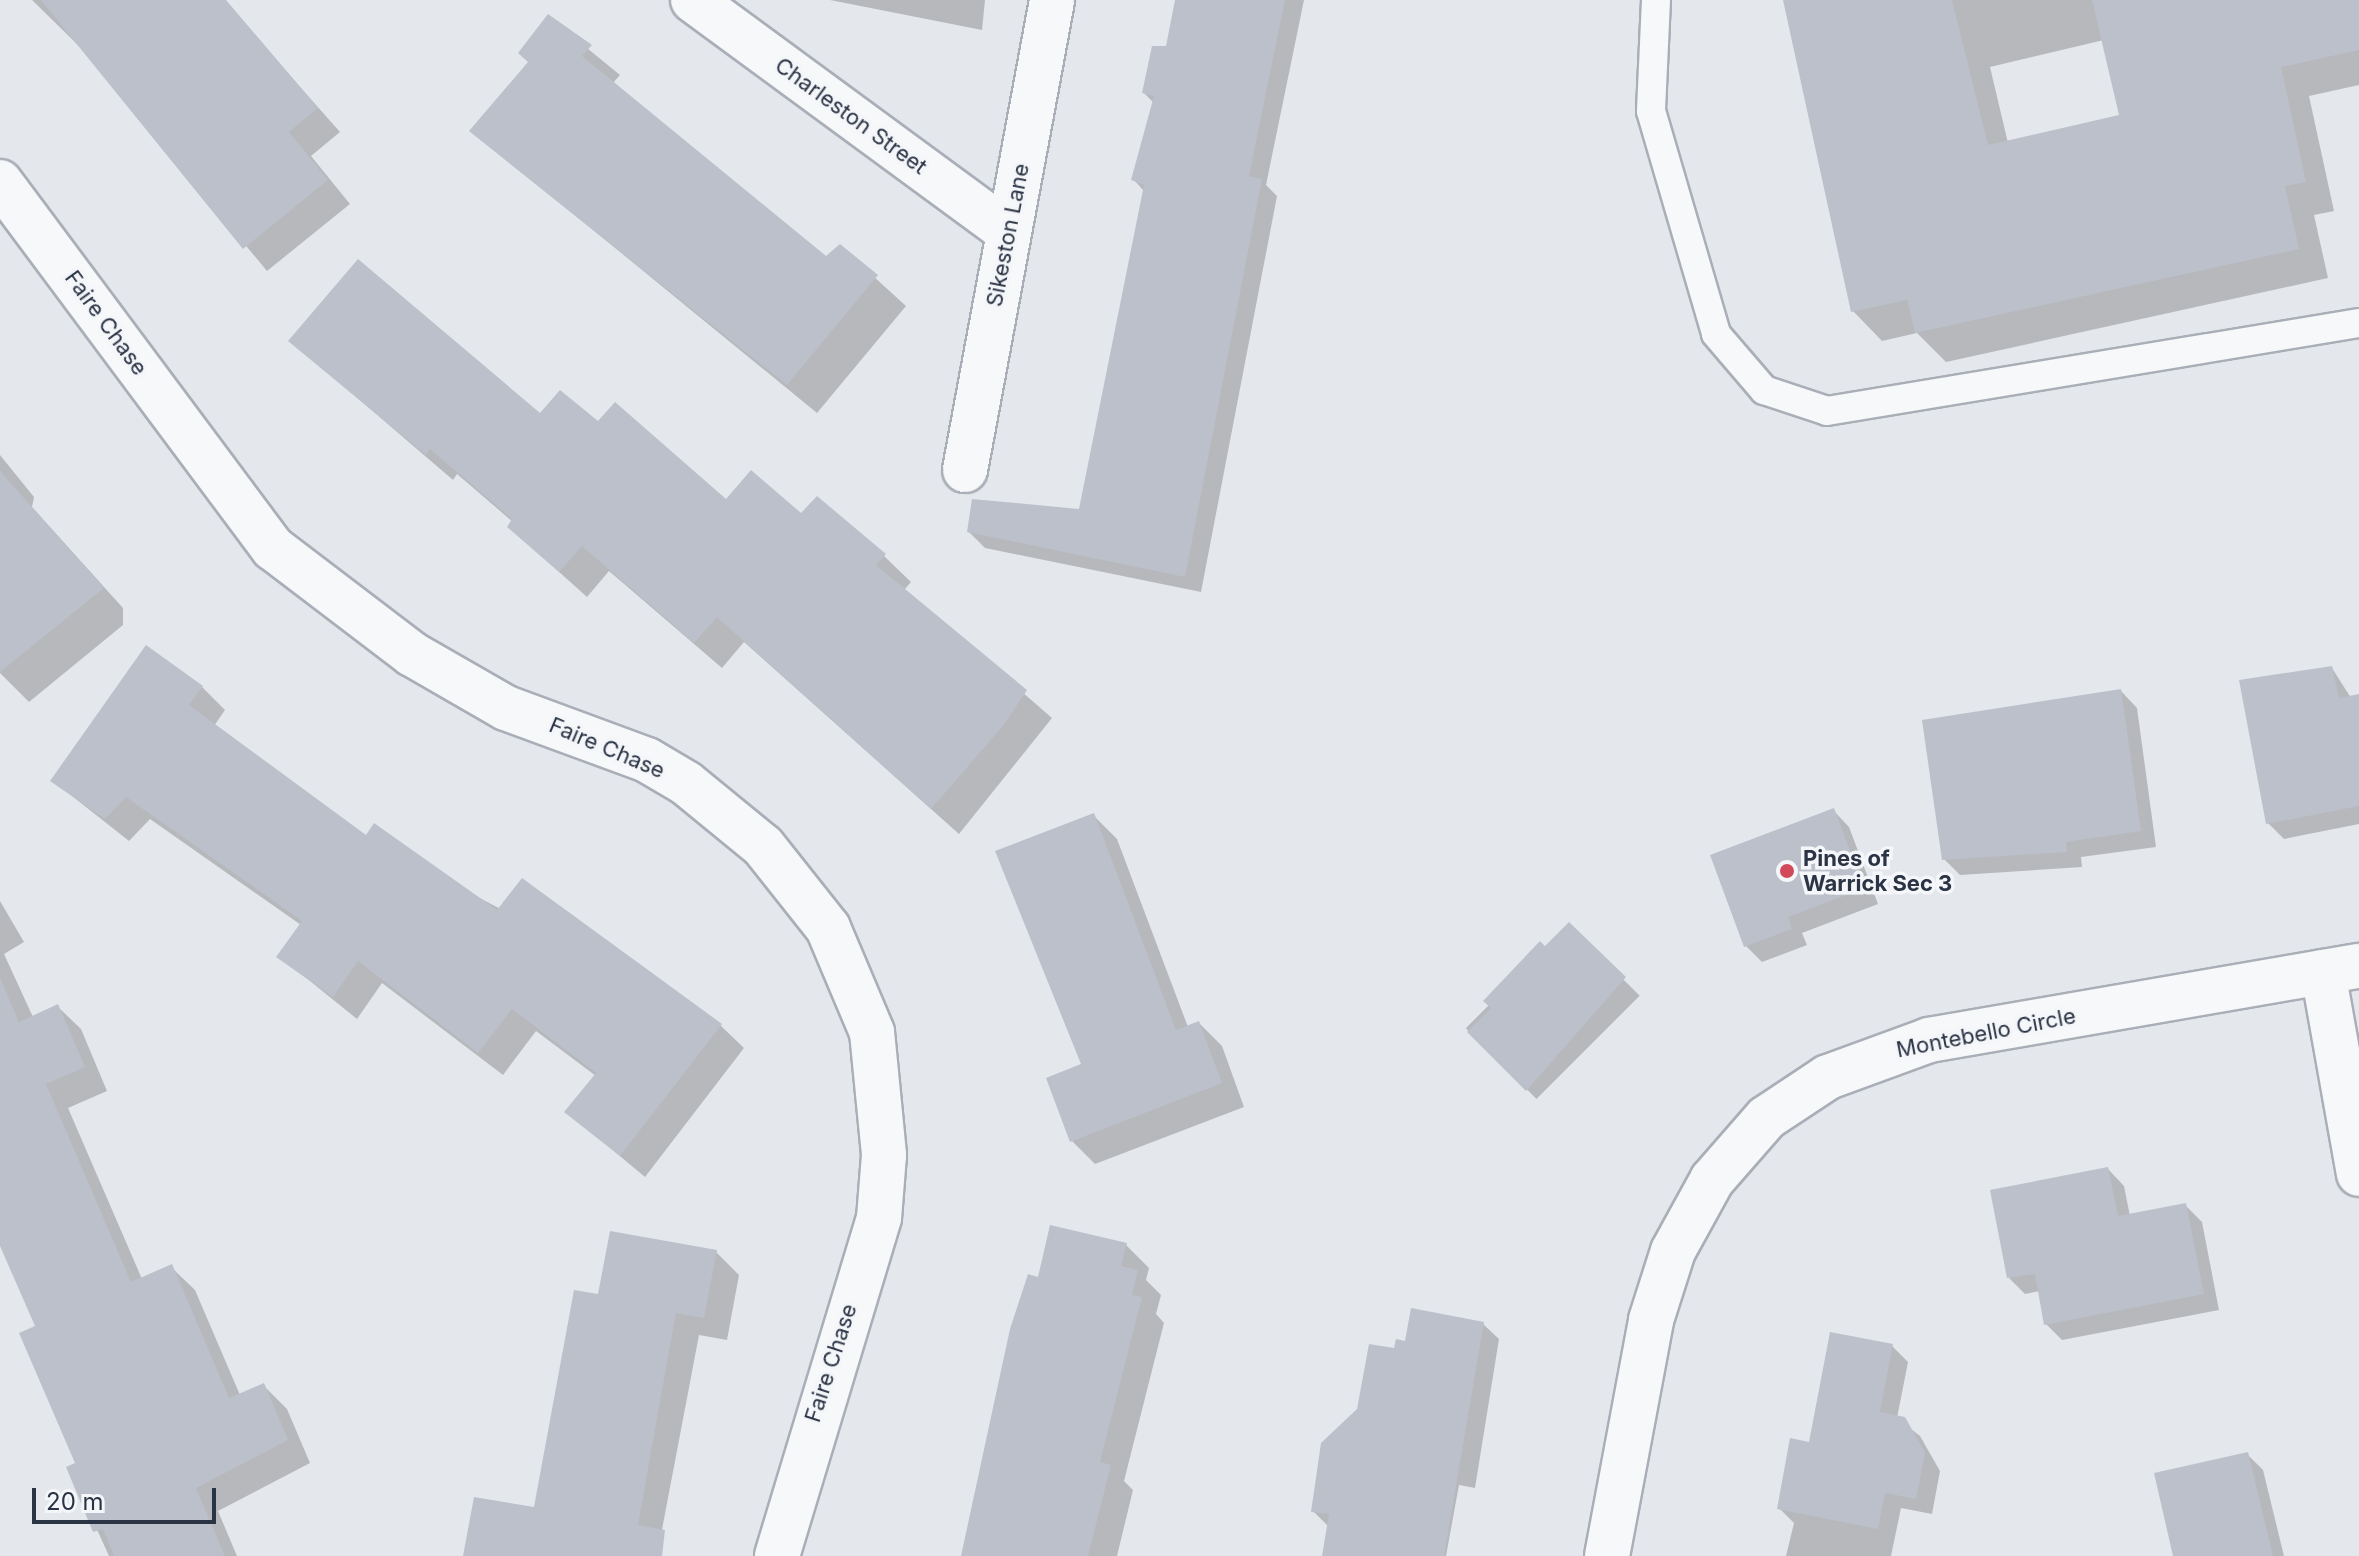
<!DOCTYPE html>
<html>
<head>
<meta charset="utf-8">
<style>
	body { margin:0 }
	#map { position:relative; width:2359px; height:1556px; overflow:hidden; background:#e4e7ec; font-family:Inter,sans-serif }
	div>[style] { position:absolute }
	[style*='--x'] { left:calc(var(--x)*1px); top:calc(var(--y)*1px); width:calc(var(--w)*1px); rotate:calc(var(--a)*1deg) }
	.shadow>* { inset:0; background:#0003; transform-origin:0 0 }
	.building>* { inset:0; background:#bbc0ca }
	.roads { filter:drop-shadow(2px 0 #a9aeb7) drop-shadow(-2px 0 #a9aeb7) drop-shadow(0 2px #a9aeb7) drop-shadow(0 -2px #a9aeb7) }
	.service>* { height:28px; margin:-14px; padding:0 14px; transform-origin:14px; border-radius:14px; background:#f7f8fa }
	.minor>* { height:44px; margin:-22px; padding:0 22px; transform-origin:22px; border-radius:22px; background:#f7f8fa }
	.dots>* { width:22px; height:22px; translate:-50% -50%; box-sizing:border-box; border:4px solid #f4f6f9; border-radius:50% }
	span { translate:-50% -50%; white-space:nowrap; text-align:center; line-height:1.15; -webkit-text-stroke:7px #f4f6f9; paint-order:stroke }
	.street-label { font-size:22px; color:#2b3445 }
	.poi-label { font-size:22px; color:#2b3445; font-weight:700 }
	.left { translate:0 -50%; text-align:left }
	.scale { position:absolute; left:32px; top:1488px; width:184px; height:36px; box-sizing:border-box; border:4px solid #2b3445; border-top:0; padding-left:10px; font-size:24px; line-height:28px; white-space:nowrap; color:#2b3445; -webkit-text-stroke:6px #f4f6f9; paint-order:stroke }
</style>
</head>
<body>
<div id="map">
	<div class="shadow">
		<div style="clip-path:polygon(32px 0,223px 0,340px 132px,311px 156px,350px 204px,267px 271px,84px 51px)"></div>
		<div style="clip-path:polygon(830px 0,985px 0,982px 30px)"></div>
		<div style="clip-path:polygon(1177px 0,1304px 0,1266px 185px,1277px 196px,1201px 592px,985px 548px,969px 532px,1080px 511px,1144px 191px,1133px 179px,1154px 103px,1144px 93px,1168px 48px)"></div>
		<div style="clip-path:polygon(evenodd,1785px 0,2359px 0,2359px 85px,2309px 96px,2334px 211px,2314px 215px,2328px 278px,1946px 362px,1917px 333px,1882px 341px,1853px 311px,1785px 0,2104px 40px,2121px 116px,2008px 143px,1990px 67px,2104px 40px)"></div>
		<div style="clip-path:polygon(549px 17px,620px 75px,613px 83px,826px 258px,840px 246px,906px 306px,817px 413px,472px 131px,530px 62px)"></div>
		<div style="clip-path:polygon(291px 341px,540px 416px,599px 424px,726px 502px,801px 516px,884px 556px,911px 582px,904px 590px,1052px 718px,959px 834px,744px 642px,722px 668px,609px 571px,587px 597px,509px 527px,513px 522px,457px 474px,453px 480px)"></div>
		<div style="clip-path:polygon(0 455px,34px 497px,32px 507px,123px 608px,123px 625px,29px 702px,0 673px)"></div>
		<div style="clip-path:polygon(2332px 668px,2351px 698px,2359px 696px,2359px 824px,2284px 839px,2268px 823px)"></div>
		<div style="clip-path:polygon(202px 687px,225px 710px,214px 726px,366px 838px,720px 1025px,744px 1048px,645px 1177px,567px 1112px,596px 1076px,536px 1031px,503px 1075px,382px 983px,357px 1019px,279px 956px,301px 925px,150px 819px,129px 841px,53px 781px)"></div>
		<div style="clip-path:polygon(2121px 691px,2137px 708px,2156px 847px,2081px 857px,2082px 867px,1960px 875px,1944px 859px)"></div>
		<div style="clip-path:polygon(1833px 810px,1849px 827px,1878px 904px,1802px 933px,1807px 945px,1762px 962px,1746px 946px)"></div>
		<div style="clip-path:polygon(1094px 816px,1117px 839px,1188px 1027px,1199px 1023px,1222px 1046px,1244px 1107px,1095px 1164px,1072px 1141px,1083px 1065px)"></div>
		<div style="clip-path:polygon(0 901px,24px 942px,4px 954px,33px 1017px,57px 1006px,81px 1029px,107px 1091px,68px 1108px,142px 1279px,171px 1267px,195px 1290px,240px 1395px,263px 1385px,287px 1409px,310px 1463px,218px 1511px,237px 1556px,109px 1556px,69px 1468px,78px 1464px,38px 1327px,0 1241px)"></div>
		<div style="left:1569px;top:925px;width:100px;height:146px;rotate:45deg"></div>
		<div style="clip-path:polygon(2108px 1169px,2124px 1186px,2130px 1216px,2186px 1206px,2202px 1222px,2219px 1310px,2062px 1340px,2046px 1324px,2040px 1291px,2025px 1294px,2009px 1278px)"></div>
		<div style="clip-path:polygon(1126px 1245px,1149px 1268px,1146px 1280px,1161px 1295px,1156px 1314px,1164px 1323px,1124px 1481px,1133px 1490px,1117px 1556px,962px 1556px,1039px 1279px)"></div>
		<div style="clip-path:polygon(716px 1252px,739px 1275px,727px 1340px,699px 1335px,657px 1556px,465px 1556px,536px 1510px,600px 1297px)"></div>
		<div style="clip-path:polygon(1483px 1324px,1499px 1339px,1475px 1488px,1459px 1485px,1446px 1556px,1324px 1556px,1329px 1527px,1313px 1511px,1358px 1410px,1396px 1351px)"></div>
		<div style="clip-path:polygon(1892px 1346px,1908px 1362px,1897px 1418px,1920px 1436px,1940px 1471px,1932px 1514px,1901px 1508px,1891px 1556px,1786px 1556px,1794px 1523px,1779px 1508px,1810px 1444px)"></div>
		<div style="clip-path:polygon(2247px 1454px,2263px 1470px,2284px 1556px,2175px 1556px)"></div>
	</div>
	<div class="building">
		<div style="clip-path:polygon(41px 0,226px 0,318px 108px,289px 132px,328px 180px,243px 249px)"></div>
		<div style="clip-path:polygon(1175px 0,1285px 0,1249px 176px,1262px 179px,1185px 577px,967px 532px,972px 499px,1079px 509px,1144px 185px,1131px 180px,1154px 96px,1142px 93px,1152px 46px,1166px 46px)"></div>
		<div style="clip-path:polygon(1783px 0,1952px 0,1988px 145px,2119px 115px,2092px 0,2359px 0,2359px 50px,2281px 67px,2306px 182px,2285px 186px,2299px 249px,1915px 333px,1907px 300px,1851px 312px)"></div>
		<div style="clip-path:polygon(548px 14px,592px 45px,582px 56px,826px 256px,840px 244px,878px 275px,787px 385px,469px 131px,528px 62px,518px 53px)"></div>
		<div style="clip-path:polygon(358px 259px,540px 413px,560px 390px,598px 421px,615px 402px,726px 499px,751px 470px,801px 513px,817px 496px,886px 554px,876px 565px,1027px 690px,1003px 726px,931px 809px,717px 617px,694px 643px,582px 546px,559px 572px,507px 527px,512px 519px,430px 449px,426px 455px,288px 341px)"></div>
		<div style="clip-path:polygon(0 471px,104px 588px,0 672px)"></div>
		<div style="clip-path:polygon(146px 645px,203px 686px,189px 705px,366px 835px,374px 823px,497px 910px,522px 878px,722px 1024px,620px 1156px,564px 1112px,596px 1073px,512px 1009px,478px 1053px,358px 961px,333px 997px,276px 957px,302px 921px,126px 797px,105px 819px,50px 781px)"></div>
		<div style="clip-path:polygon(2332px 666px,2339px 698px,2359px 694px,2359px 806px,2266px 824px,2239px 680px)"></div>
		<div style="clip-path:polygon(2121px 689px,2141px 831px,2066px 842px,2067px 852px,1942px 860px,1922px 720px)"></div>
		<div style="clip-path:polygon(1834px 808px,1864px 888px,1788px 917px,1792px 929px,1744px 947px,1710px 855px)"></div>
		<div style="clip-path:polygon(1094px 813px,1176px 1030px,1199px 1021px,1222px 1083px,1070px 1142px,1046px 1078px,1081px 1064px,995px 851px)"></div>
		<div style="clip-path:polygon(1569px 922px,1626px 977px,1526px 1091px,1467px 1032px,1491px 1008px,1483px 1001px,1540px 941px,1545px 946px)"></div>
		<div style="clip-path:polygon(0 978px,19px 1022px,58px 1004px,85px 1067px,46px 1084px,131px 1282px,172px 1264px,229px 1398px,264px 1383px,288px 1440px,196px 1488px,225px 1556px,114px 1556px,103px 1529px,93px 1532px,66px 1467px,75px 1463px,19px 1333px,35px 1326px,0 1246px)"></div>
		<div style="clip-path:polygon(2108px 1167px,2118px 1216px,2186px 1203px,2204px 1294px,2044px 1325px,2035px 1274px,2007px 1278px,1990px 1190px)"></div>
		<div style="clip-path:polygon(1050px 1225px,1127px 1243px,1121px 1266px,1138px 1270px,1132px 1295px,1142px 1297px,1100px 1462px,1111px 1465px,1088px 1556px,961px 1556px,1010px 1329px,1028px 1274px,1038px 1277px)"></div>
		<div style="clip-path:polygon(610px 1231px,717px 1250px,704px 1318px,676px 1313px,657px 1418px,638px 1525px,665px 1530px,662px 1556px,463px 1556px,474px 1497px,534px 1507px,574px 1290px,598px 1294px)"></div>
		<div style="clip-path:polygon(1411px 1308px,1484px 1322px,1444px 1556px,1322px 1556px,1329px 1514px,1311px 1512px,1321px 1443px,1357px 1409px,1369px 1344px,1394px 1348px,1396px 1339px,1405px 1341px)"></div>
		<div style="clip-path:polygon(1830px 1332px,1893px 1344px,1880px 1412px,1905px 1417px,1925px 1453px,1916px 1499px,1885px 1493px,1878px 1529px,1777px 1509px,1790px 1438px,1809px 1442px)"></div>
		<div style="clip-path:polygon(2248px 1452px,2273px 1556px,2173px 1556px,2154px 1473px)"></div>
	</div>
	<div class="roads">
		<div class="service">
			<div style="--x:1656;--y:0;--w:111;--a:92.6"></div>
			<div style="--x:1651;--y:111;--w:232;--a:73.7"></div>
			<div style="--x:1716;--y:334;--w:74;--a:49.4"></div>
			<div style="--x:1764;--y:390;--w:66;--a:18.4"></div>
			<div style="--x:1827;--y:411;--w:539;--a:-9.39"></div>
		</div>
		<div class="minor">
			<div style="--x:693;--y:0;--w:391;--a:36.3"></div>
			<div style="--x:0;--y:182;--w:457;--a:53.3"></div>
			<div style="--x:273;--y:548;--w:175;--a:37.3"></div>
			<div style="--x:412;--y:654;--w:108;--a:29.9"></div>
			<div style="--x:506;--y:708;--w:150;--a:20.2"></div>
			<div style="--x:647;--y:760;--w:45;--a:30.5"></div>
			<div style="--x:686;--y:783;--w:99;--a:39.3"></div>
			<div style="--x:763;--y:846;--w:105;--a:51.6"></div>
			<div style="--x:828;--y:928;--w:113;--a:67.1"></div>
			<div style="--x:872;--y:1032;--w:124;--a:84.4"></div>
			<div style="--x:884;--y:1155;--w:63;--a:94.5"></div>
			<div style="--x:879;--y:1218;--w:353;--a:106.8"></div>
			<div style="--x:965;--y:470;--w:478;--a:-79.5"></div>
			<div style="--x:2323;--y:972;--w:205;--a:79.9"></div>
			<div style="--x:1607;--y:1556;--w:240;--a:-79.4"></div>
			<div style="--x:1651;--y:1320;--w:72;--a:-72.3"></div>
			<div style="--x:1673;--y:1251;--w:81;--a:-61.2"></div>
			<div style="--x:1712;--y:1180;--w:82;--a:-48.9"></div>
			<div style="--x:1766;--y:1118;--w:74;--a:-33.5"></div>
			<div style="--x:1828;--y:1077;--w:108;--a:-20.1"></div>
			<div style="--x:1929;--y:1040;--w:436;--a:-9.8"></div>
		</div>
	</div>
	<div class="dots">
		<div style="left:1787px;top:871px;background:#d1495b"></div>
	</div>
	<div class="street-label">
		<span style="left:851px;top:116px;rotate:36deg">Charleston Street</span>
		<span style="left:1008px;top:235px;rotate:-79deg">Sikeston Lane</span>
		<span style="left:106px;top:323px;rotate:54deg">Faire Chase</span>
		<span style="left:607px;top:748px;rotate:23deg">Faire Chase</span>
		<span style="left:1986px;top:1033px;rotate:-11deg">Montebello Circle</span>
		<span style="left:831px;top:1363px;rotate:-72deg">Faire Chase</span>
	</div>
	<div class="poi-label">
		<span class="left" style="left:1803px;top:871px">Pines of<br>Warrick Sec 3</span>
	</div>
	<div class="scale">20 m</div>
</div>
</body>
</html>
